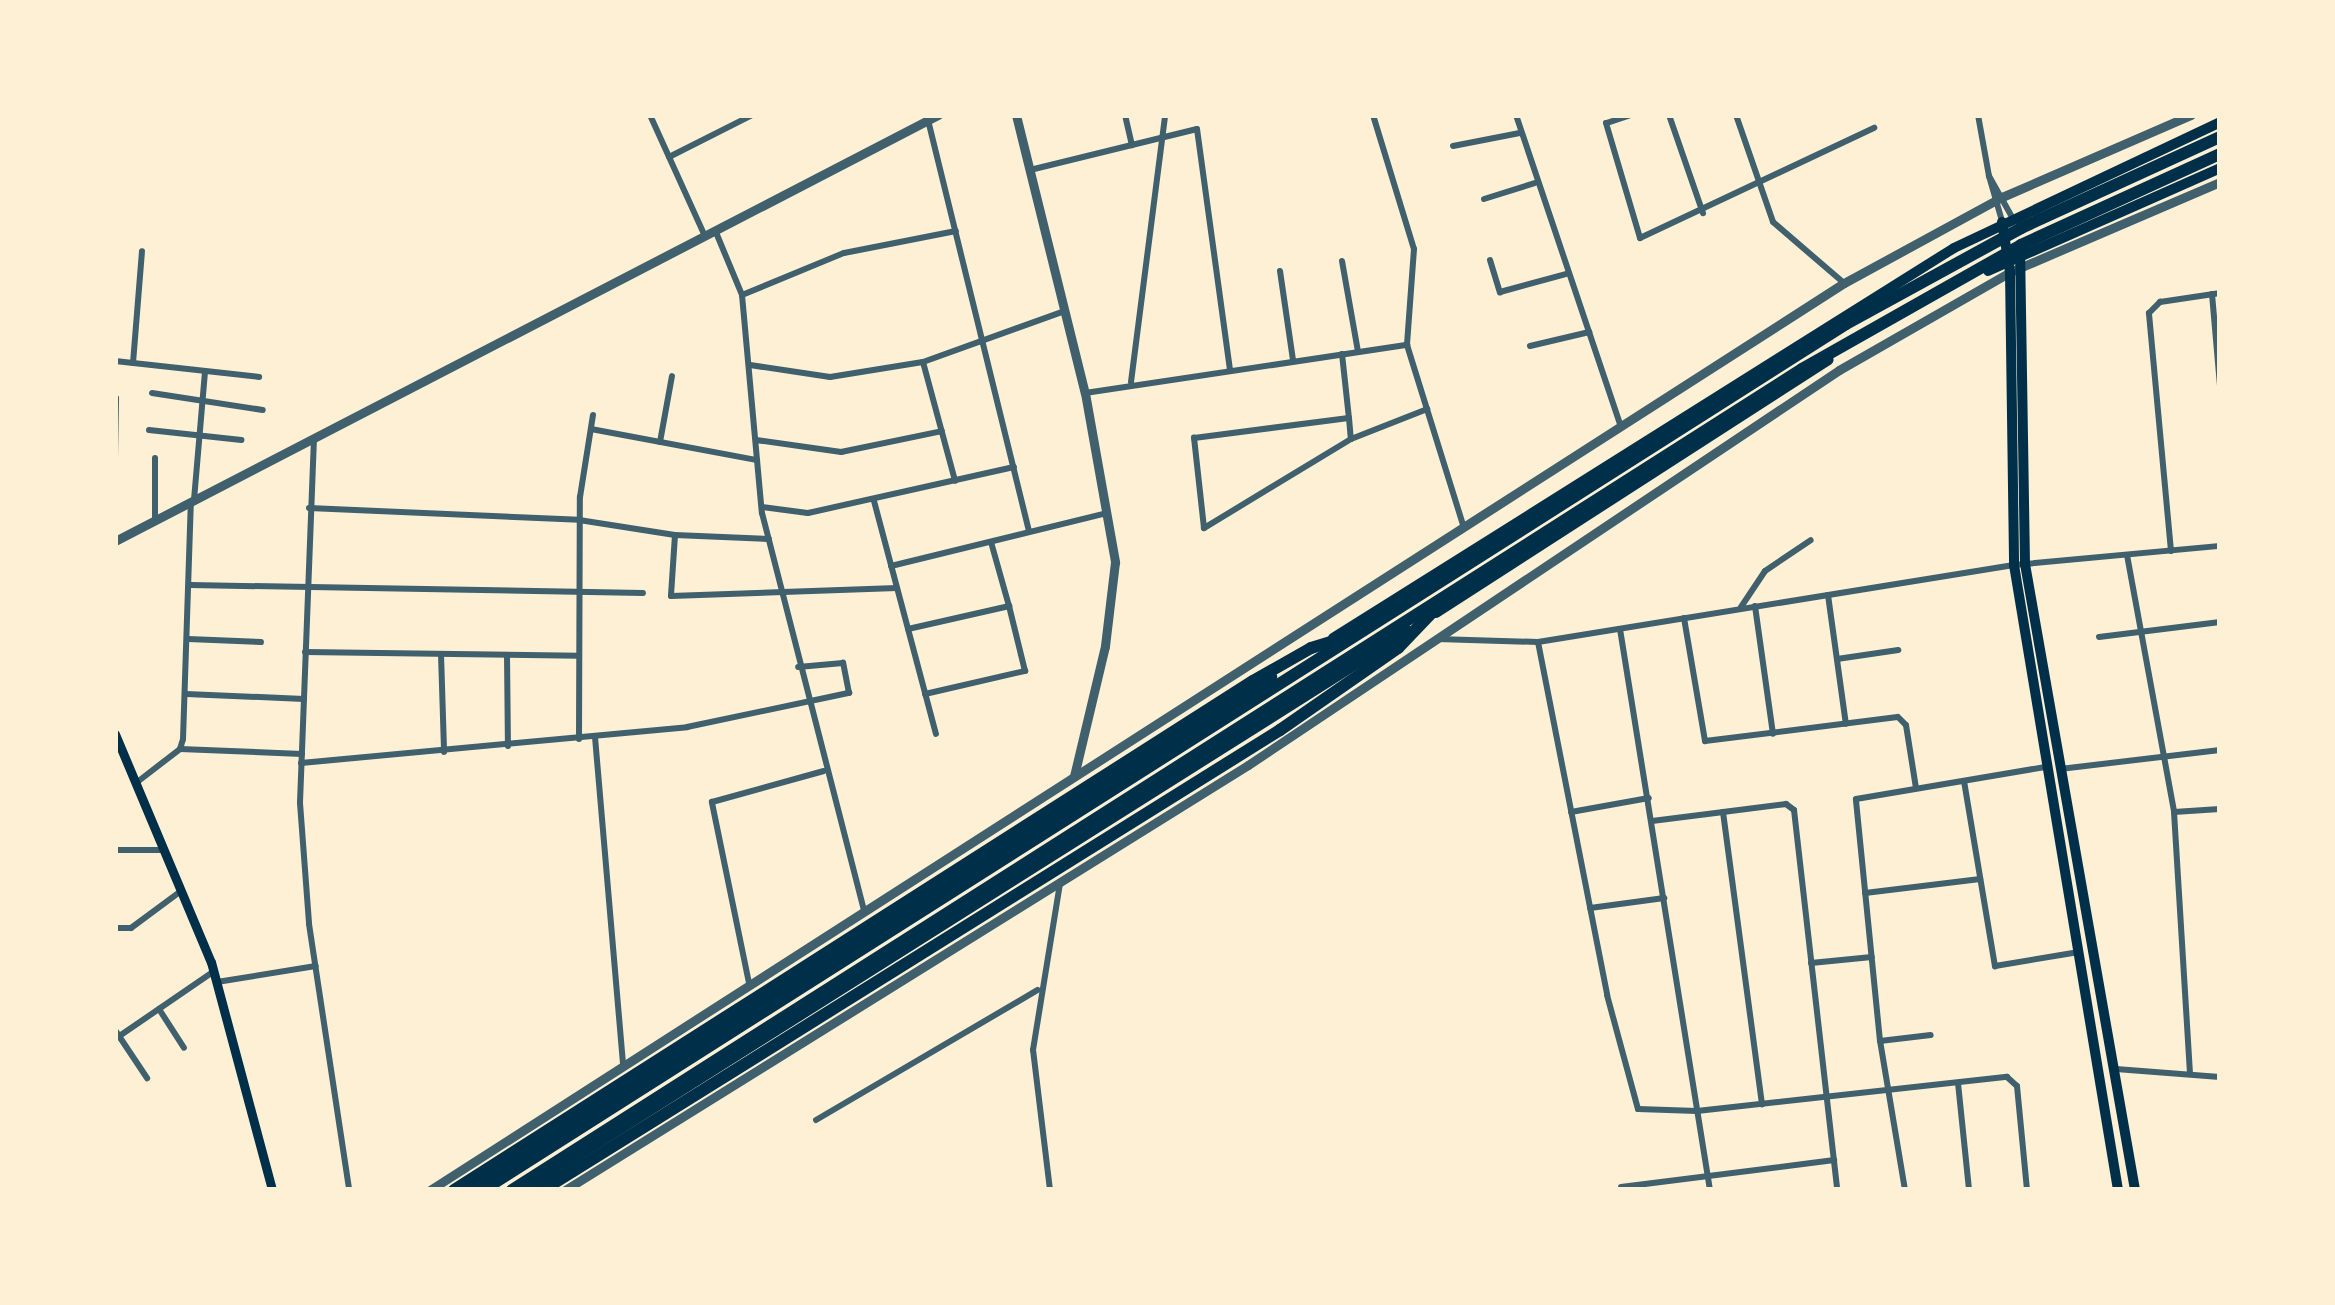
<!DOCTYPE html>
<html>
<head>
<meta charset="utf-8">
<style>
	body { margin:0 }
	#map { position:relative; width:2335px; height:1305px; overflow:hidden; background:#fdf0d5; font-family:Helvetica,sans-serif }
	div>[style] { position:absolute }
	[style*='--x'] { left:calc(var(--x)*1px); top:calc(var(--y)*1px); width:calc(var(--w)*1px); rotate:calc(var(--a)*1deg) }
	.minor>* { height:6px; margin:-3px; padding:0 3px; transform-origin:3px; border-radius:3px; background:#3f606c }
	.tertiary>* { height:9px; margin:-4.5px; padding:0 4.5px; transform-origin:4.5px; border-radius:4.5px; background:#3f606c }
	.secondary>* { height:9px; margin:-4.5px; padding:0 4.5px; transform-origin:4.5px; border-radius:4.5px; background:#003049 }
	.primary>* { height:10px; margin:-5px; padding:0 5px; transform-origin:5px; border-radius:5px; background:#003049 }
	.motorway>* { height:12px; margin:-6px; padding:0 6px; transform-origin:6px; border-radius:6px; background:#003049 }
	span { translate:-50% -50%; white-space:nowrap; text-align:center; line-height:1.15; -webkit-text-stroke:8px #fdf0d5; paint-order:stroke }
	.frame { position:absolute; inset:0; border:118px solid #fdf0d5; pointer-events:none }
</style>
</head>
<body>
<div id="map">
	<div class="minor">
		<div style="--x:650;--y:115;--w:133;--a:65.6"></div>
		<div style="--x:1125;--y:115;--w:31;--a:77"></div>
		<div style="--x:1373;--y:115;--w:140;--a:73"></div>
		<div style="--x:1414;--y:249;--w:96;--a:94.2"></div>
		<div style="--x:1516;--y:115;--w:329;--a:71.4"></div>
		<div style="--x:1631;--y:115;--w:26;--a:162"></div>
		<div style="--x:1606;--y:123;--w:120;--a:73.5"></div>
		<div style="--x:1640;--y:238;--w:259;--a:-25.2"></div>
		<div style="--x:1669;--y:115;--w:104;--a:70.9"></div>
		<div style="--x:1736;--y:115;--w:113;--a:70.9"></div>
		<div style="--x:1773;--y:222;--w:94;--a:40.7"></div>
		<div style="--x:1978;--y:115;--w:62;--a:79.8"></div>
		<div style="--x:928;--y:120;--w:424;--a:76.2"></div>
		<div style="--x:1453;--y:146;--w:68;--a:-11"></div>
		<div style="--x:669;--y:157;--w:93;--a:-26.8"></div>
		<div style="--x:1030;--y:170;--w:172;--a:-13.8"></div>
		<div style="--x:1197;--y:129;--w:242;--a:82.2"></div>
		<div style="--x:1484;--y:199;--w:53;--a:-17.4"></div>
		<div style="--x:2002;--y:221;--w:47;--a:-106.1"></div>
		<div style="--x:1989;--y:176;--w:47;--a:60.7"></div>
		<div style="--x:715;--y:230;--w:70;--a:67.4"></div>
		<div style="--x:742;--y:295;--w:219;--a:84.8"></div>
		<div style="--x:762;--y:513;--w:409;--a:75.6"></div>
		<div style="--x:1490;--y:260;--w:34;--a:73"></div>
		<div style="--x:1500;--y:292;--w:68;--a:-15.3"></div>
		<div style="--x:1342;--y:261;--w:92;--a:80"></div>
		<div style="--x:1280;--y:271;--w:90;--a:81.7"></div>
		<div style="--x:2212;--y:294;--w:92;--a:85"></div>
		<div style="--x:742;--y:295;--w:110;--a:-22.4"></div>
		<div style="--x:844;--y:253;--w:114;--a:-11.1"></div>
		<div style="--x:1530;--y:346;--w:61;--a:-13.3"></div>
		<div style="--x:1342;--y:354;--w:64;--a:83.8"></div>
		<div style="--x:1349;--y:418;--w:21;--a:85"></div>
		<div style="--x:1351;--y:439;--w:172;--a:148.8"></div>
		<div style="--x:1204;--y:528;--w:91;--a:-96.3"></div>
		<div style="--x:1194;--y:438;--w:156;--a:-7.4"></div>
		<div style="--x:115;--y:361;--w:145;--a:6.3"></div>
		<div style="--x:923;--y:362;--w:123;--a:74.9"></div>
		<div style="--x:133;--y:363;--w:112;--a:-85.4"></div>
		<div style="--x:750;--y:365;--w:81;--a:8.5"></div>
		<div style="--x:830;--y:377;--w:94;--a:-9.2"></div>
		<div style="--x:923;--y:362;--w:151;--a:-19.8"></div>
		<div style="--x:1131;--y:382;--w:269;--a:-82.7"></div>
		<div style="--x:152;--y:393;--w:112;--a:8.7"></div>
		<div style="--x:1085;--y:393;--w:326;--a:-8.5"></div>
		<div style="--x:1407;--y:345;--w:192;--a:72.7"></div>
		<div style="--x:591;--y:429;--w:169;--a:10.6"></div>
		<div style="--x:149;--y:430;--w:93;--a:6.2"></div>
		<div style="--x:314;--y:438;--w:365;--a:92.2"></div>
		<div style="--x:300;--y:803;--w:121;--a:85.7"></div>
		<div style="--x:309;--y:924;--w:269;--a:81.4"></div>
		<div style="--x:1351;--y:439;--w:82;--a:-21.5"></div>
		<div style="--x:756;--y:440;--w:86;--a:8"></div>
		<div style="--x:841;--y:452;--w:103;--a:-11.7"></div>
		<div style="--x:660;--y:442;--w:67;--a:-79.7"></div>
		<div style="--x:115;--y:458;--w:60;--a:-89"></div>
		<div style="--x:155;--y:458;--w:62;--a:90"></div>
		<div style="--x:194;--y:500;--w:129;--a:-85.1"></div>
		<div style="--x:874;--y:501;--w:241;--a:75.1"></div>
		<div style="--x:762;--y:507;--w:46;--a:7.4"></div>
		<div style="--x:808;--y:513;--w:211;--a:-12.6"></div>
		<div style="--x:309;--y:508;--w:270;--a:2.5"></div>
		<div style="--x:579;--y:520;--w:97;--a:8.9"></div>
		<div style="--x:675;--y:535;--w:94;--a:2.4"></div>
		<div style="--x:675;--y:535;--w:61;--a:93.8"></div>
		<div style="--x:671;--y:596;--w:226;--a:-2"></div>
		<div style="--x:2171;--y:551;--w:239;--a:-95.3"></div>
		<div style="--x:2149;--y:313;--w:16;--a:-45"></div>
		<div style="--x:2160;--y:302;--w:61;--a:-8.5"></div>
		<div style="--x:2127;--y:555;--w:261;--a:79.6"></div>
		<div style="--x:2174;--y:812;--w:261;--a:86.5"></div>
		<div style="--x:891;--y:566;--w:222;--a:-13.8"></div>
		<div style="--x:190;--y:585;--w:453;--a:1"></div>
		<div style="--x:1828;--y:595;--w:130;--a:82.1"></div>
		<div style="--x:1755;--y:606;--w:129;--a:82"></div>
		<div style="--x:1741;--y:607;--w:43;--a:-56.3"></div>
		<div style="--x:1765;--y:571;--w:55;--a:-34"></div>
		<div style="--x:1684;--y:618;--w:125;--a:80.3"></div>
		<div style="--x:1705;--y:741;--w:194;--a:-7.1"></div>
		<div style="--x:1898;--y:717;--w:11;--a:45"></div>
		<div style="--x:1906;--y:725;--w:64;--a:81"></div>
		<div style="--x:908;--y:629;--w:104;--a:-12.8"></div>
		<div style="--x:1009;--y:606;--w:66;--a:-105.7"></div>
		<div style="--x:1620;--y:629;--w:568;--a:80.89"></div>
		<div style="--x:2099;--y:637;--w:122;--a:-7.1"></div>
		<div style="--x:188;--y:639;--w:73;--a:2.4"></div>
		<div style="--x:1437;--y:639;--w:101;--a:1.7"></div>
		<div style="--x:1538;--y:642;--w:482;--a:-9.2"></div>
		<div style="--x:2014;--y:565;--w:207;--a:-5.3"></div>
		<div style="--x:1538;--y:642;--w:360;--a:78.9"></div>
		<div style="--x:1607;--y:995;--w:118;--a:74.8"></div>
		<div style="--x:1638;--y:1109;--w:59;--a:1.9"></div>
		<div style="--x:1697;--y:1111;--w:312;--a:-6.3"></div>
		<div style="--x:2007;--y:1077;--w:13;--a:42"></div>
		<div style="--x:2017;--y:1086;--w:104;--a:84.5"></div>
		<div style="--x:305;--y:652;--w:274;--a:0.8"></div>
		<div style="--x:441;--y:654;--w:98;--a:88.2"></div>
		<div style="--x:507;--y:655;--w:91;--a:89.4"></div>
		<div style="--x:1837;--y:659;--w:62;--a:-8.4"></div>
		<div style="--x:186;--y:694;--w:118;--a:2.4"></div>
		<div style="--x:925;--y:694;--w:103;--a:-13"></div>
		<div style="--x:1025;--y:671;--w:67;--a:-103.8"></div>
		<div style="--x:595;--y:737;--w:328;--a:85.1"></div>
		<div style="--x:579;--y:739;--w:242;--a:-89.8"></div>
		<div style="--x:580;--y:497;--w:83;--a:-81"></div>
		<div style="--x:180;--y:749;--w:122;--a:2.3"></div>
		<div style="--x:301;--y:763;--w:388;--a:-5.3"></div>
		<div style="--x:687;--y:727;--w:166;--a:-11.9"></div>
		<div style="--x:849;--y:693;--w:31;--a:-101"></div>
		<div style="--x:843;--y:663;--w:45;--a:174.9"></div>
		<div style="--x:2060;--y:769;--w:161;--a:-6.8"></div>
		<div style="--x:1964;--y:781;--w:188;--a:80.5"></div>
		<div style="--x:1995;--y:966;--w:85;--a:-9.5"></div>
		<div style="--x:136;--y:783;--w:56;--a:-37.7"></div>
		<div style="--x:180;--y:749;--w:10;--a:-73"></div>
		<div style="--x:183;--y:739;--w:236;--a:-88.1"></div>
		<div style="--x:1571;--y:812;--w:79;--a:-10.2"></div>
		<div style="--x:1723;--y:812;--w:64;--a:-7.2"></div>
		<div style="--x:1786;--y:804;--w:10;--a:37"></div>
		<div style="--x:1794;--y:810;--w:382;--a:83.5"></div>
		<div style="--x:2174;--y:812;--w:46;--a:-3.7"></div>
		<div style="--x:1652;--y:821;--w:72;--a:-7.2"></div>
		<div style="--x:1723;--y:812;--w:295;--a:82.4"></div>
		<div style="--x:115;--y:850;--w:48;--a:0"></div>
		<div style="--x:1865;--y:893;--w:116;--a:-6.9"></div>
		<div style="--x:1590;--y:908;--w:75;--a:-7.7"></div>
		<div style="--x:115;--y:928;--w:16;--a:0"></div>
		<div style="--x:131;--y:928;--w:62;--a:-36.5"></div>
		<div style="--x:1811;--y:963;--w:61;--a:-5.6"></div>
		<div style="--x:217;--y:982;--w:100;--a:-9.2"></div>
		<div style="--x:749;--y:983;--w:185;--a:-101.6"></div>
		<div style="--x:712;--y:802;--w:116;--a:-15.5"></div>
		<div style="--x:159;--y:1009;--w:46;--a:57.3"></div>
		<div style="--x:115;--y:1030;--w:58;--a:56.3"></div>
		<div style="--x:115;--y:1039;--w:119;--a:-34.4"></div>
		<div style="--x:1880;--y:1041;--w:51;--a:-6.7"></div>
		<div style="--x:2116;--y:1069;--w:104;--a:4.4"></div>
		<div style="--x:1958;--y:1083;--w:108;--a:84.1"></div>
		<div style="--x:816;--y:1120;--w:257;--a:-30.4"></div>
		<div style="--x:1621;--y:1187;--w:215;--a:-7.2"></div>
		<div style="--x:1050;--y:1190;--w:141;--a:-96.9"></div>
		<div style="--x:1033;--y:1050;--w:168;--a:-80.8"></div>
		<div style="--x:1905;--y:1190;--w:151;--a:-99.5"></div>
		<div style="--x:1880;--y:1041;--w:243;--a:-95.7"></div>
		<div style="--x:1856;--y:799;--w:192;--a:-9.6"></div>
	</div>
	<div class="tertiary">
		<div style="--x:1016;--y:115;--w:286;--a:76.1"></div>
		<div style="--x:1085;--y:393;--w:172;--a:79.9"></div>
		<div style="--x:1115;--y:562;--w:85;--a:96.8"></div>
		<div style="--x:1105;--y:646;--w:134;--a:103.4"></div>
		<div style="--x:115;--y:541;--w:927;--a:-27.37"></div>
		<div style="--x:430;--y:1190;--w:1680;--a:-32.68"></div>
		<div style="--x:1844;--y:283;--w:180;--a:-28.6"></div>
		<div style="--x:2002;--y:197;--w:206;--a:-23.5"></div>
		<div style="--x:565;--y:1190;--w:804;--a:-31.89"></div>
		<div style="--x:1248;--y:765;--w:711;--a:-33.76"></div>
		<div style="--x:1839;--y:370;--w:197;--a:-29.8"></div>
		<div style="--x:2010;--y:272;--w:228;--a:-23.2"></div>
	</div>
	<div class="secondary">
		<div style="--x:115;--y:734;--w:247;--a:67.2"></div>
		<div style="--x:211;--y:962;--w:236;--a:75"></div>
	</div>
	<div class="primary">
		<div style="--x:2002;--y:222;--w:51;--a:80.9"></div>
		<div style="--x:2010;--y:272;--w:293;--a:89.2"></div>
		<div style="--x:2014;--y:565;--w:634;--a:80.55"></div>
		<div style="--x:2020;--y:247;--w:317;--a:89.1"></div>
		<div style="--x:2025;--y:564;--w:636;--a:80.03"></div>
		<div style="--x:1988;--y:271;--w:254;--a:-23.9"></div>
		<div style="--x:1436;--y:613;--w:467;--a:-32.8"></div>
		<div style="--x:1333;--y:638;--w:733;--a:-32.13"></div>
		<div style="--x:1954;--y:248;--w:294;--a:-25.3"></div>
		<div style="--x:468;--y:1190;--w:954;--a:-32.54"></div>
		<div style="--x:524;--y:1190;--w:1047;--a:-32.28"></div>
	</div>
	<div class="motorway">
		<div style="--x:454;--y:1190;--w:947;--a:-32.5"></div>
		<div style="--x:1253;--y:681;--w:67;--a:-29.6"></div>
		<div style="--x:1311;--y:648;--w:48;--a:-16.9"></div>
		<div style="--x:483;--y:1190;--w:1615;--a:-32.43"></div>
		<div style="--x:1846;--y:324;--w:200;--a:-28.7"></div>
		<div style="--x:2021;--y:228;--w:219;--a:-24.6"></div>
		<div style="--x:512;--y:1190;--w:1529;--a:-32.47"></div>
		<div style="--x:1802;--y:369;--w:252;--a:-29.5"></div>
		<div style="--x:2021;--y:245;--w:219;--a:-24.6"></div>
		<div style="--x:543;--y:1190;--w:869;--a:-31.97"></div>
		<div style="--x:1280;--y:730;--w:144;--a:-34.8"></div>
		<div style="--x:1398;--y:648;--w:69;--a:-46.2"></div>
	</div>
	<div class="frame"></div>
</div>
</body>
</html>
